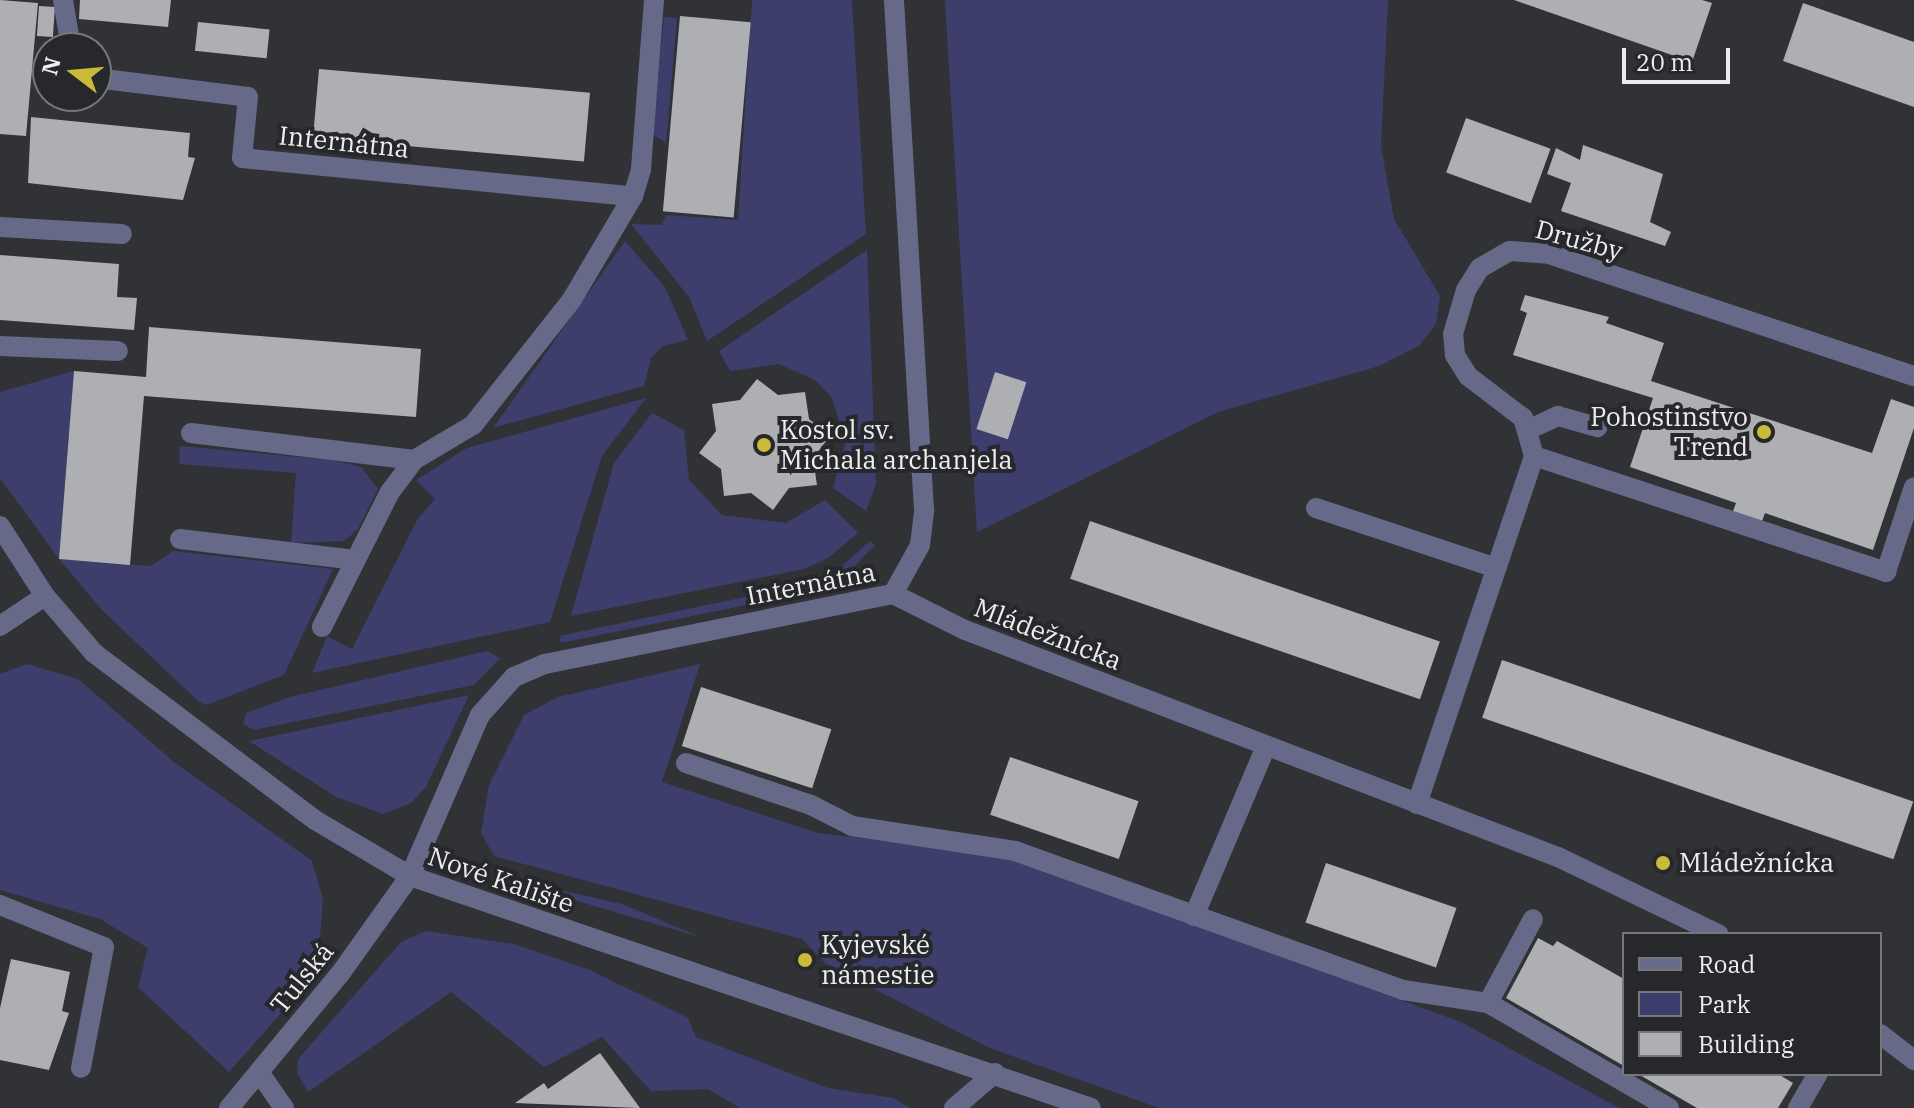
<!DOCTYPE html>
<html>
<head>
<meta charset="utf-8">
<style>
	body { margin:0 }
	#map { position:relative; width:1914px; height:1108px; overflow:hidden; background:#313235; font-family:"IBM Plex Serif",serif }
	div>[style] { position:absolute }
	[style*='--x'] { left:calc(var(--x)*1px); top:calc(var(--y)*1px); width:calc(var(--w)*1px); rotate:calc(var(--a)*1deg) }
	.green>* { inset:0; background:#3d3e6c }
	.building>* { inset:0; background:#aeafb3; transform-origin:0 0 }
	.minor>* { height:20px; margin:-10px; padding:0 10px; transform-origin:10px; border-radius:10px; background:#676989 }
	.dots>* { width:22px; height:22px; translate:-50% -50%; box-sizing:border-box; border:4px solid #27282b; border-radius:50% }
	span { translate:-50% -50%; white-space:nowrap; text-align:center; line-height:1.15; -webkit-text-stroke:8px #27282b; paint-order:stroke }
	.street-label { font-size:26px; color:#ededf0 }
	.poi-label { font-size:26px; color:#ededf0 }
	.right { translate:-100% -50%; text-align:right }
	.left { translate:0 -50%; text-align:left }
	.legend { position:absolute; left:1622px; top:932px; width:260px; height:144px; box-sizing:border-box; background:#27282b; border:2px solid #76777a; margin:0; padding:10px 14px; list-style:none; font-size:24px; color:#ededf0 }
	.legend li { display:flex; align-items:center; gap:16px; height:40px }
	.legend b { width:40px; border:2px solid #76777a }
	.north { position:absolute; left:32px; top:32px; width:80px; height:80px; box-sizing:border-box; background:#27282b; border:2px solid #76777a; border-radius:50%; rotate:286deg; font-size:22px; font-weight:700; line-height:32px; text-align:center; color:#ededf0 }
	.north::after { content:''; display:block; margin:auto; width:28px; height:36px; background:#cbba39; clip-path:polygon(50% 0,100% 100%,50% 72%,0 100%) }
	.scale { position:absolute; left:1622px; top:48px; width:108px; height:36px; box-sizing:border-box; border:4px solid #ededf0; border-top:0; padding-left:10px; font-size:24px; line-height:28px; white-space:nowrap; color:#ededf0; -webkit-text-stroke:6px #27282b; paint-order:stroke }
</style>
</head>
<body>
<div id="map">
	<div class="green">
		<div style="clip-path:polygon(752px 0,852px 0,866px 234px,707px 341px,689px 297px,631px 224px,662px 225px,666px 215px,738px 220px)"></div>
		<div style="clip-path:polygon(945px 0,1388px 0,1381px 146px,1394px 219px,1440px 296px,1436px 324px,1419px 346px,1379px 366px,1218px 412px,977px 532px)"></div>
		<div style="clip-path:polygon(664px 17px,677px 18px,666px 143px,652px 134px)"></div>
		<div style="clip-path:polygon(625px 241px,665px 287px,688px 340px,663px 346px,651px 358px,644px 386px,493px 428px)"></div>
		<div style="clip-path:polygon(867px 250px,876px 484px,866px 511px,833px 488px,846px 441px,832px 398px,815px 380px,779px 364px,730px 371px,719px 351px)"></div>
		<div style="clip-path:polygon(74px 371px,59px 559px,151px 566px,173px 551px,333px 569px,284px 675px,206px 705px,197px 700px,103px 611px,59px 559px,0 478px,0 392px)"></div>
		<div style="clip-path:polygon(646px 398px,602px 456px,550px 622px,312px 673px,327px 636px,352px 649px,417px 520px,435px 499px,416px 480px,467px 448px)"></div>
		<div style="clip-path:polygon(652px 413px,684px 430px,689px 480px,722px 515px,786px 523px,825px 500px,858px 533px,828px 558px,804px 569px,571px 616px,614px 463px)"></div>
		<div style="clip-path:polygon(180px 446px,331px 460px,361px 467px,378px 489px,358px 529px,344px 541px,291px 543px,296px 473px,179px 464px)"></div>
		<div style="clip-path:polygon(870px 541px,875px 545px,849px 572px,799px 594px,561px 643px,559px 636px,798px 586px,843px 565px)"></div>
		<div style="clip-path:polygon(487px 651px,500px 658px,474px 685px,254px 730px,243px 724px,246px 713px,290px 697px)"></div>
		<div style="clip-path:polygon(27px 664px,78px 679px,174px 762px,312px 861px,323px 899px,319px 950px,297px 995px,229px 1072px,138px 987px,148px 948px,100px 919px,0 890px,0 674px)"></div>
		<div style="clip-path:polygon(700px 664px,662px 782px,818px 833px,1001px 854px,1461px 1022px,1619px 1108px,1159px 1108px,990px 1048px,827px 965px,802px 939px,494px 856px,481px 833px,489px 785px,524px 715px,558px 697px)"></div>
		<div style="clip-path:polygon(469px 695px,426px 787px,411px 803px,383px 814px,336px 797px,249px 741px)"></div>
		<div style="clip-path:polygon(524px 882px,622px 904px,703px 938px,523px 885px)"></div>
		<div style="clip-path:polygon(426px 931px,514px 944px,590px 970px,688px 1018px,696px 1037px,828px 1088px,893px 1098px,910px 1108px,740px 1108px,708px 1089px,651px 1091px,602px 1037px,544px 1067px,451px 992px,308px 1092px,297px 1073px,298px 1059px,401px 942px)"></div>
	</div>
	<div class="building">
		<div style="clip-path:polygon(0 0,38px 3px,26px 136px,0 134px)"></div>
		<div style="clip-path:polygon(80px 0,171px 0,168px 27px,79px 19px)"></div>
		<div style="clip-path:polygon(1514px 0,1702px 0,1712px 3px,1692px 62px)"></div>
		<div style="clip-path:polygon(1803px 3px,1914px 42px,1914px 107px,1783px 61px)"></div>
		<div style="left:39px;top:6px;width:16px;height:30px;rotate:4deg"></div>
		<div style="left:680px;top:16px;width:71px;height:196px;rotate:5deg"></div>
		<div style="left:198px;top:22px;width:72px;height:29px;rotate:6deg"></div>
		<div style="left:319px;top:69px;width:272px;height:69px;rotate:5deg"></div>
		<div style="clip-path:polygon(31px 117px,190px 133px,188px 157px,195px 158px,183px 200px,28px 183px)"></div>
		<div style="left:1466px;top:118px;width:90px;height:58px;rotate:20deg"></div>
		<div style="clip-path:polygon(1583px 145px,1663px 174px,1650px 222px,1671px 232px,1665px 246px,1561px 211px,1571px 183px,1547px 174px,1556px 148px,1580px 160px)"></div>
		<div style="clip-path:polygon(0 255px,119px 264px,117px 297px,137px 298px,134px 330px,0 320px)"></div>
		<div style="clip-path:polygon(1525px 295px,1609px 317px,1606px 323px,1664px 343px,1651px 381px,1872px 453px,1891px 399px,1914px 407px,1914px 428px,1873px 550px,1765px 513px,1761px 524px,1732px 514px,1736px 503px,1630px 467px,1653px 398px,1513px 355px,1527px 313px,1520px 310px)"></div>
		<div style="clip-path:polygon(149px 327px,421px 349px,416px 417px,144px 396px,130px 565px,59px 559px,74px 371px,146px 377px)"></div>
		<div style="left:995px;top:372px;width:33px;height:60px;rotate:18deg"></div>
		<div style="clip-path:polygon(757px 379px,778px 395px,805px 392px,809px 419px,830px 436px,813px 458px,817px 485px,789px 488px,773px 510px,751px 493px,724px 496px,721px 469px,699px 453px,716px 431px,712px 404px,740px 400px)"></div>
		<div style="left:1090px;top:521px;width:370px;height:61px;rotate:19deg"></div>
		<div style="left:1502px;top:660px;width:435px;height:61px;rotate:19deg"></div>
		<div style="left:701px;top:687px;width:137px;height:62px;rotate:18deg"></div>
		<div style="left:1010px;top:757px;width:136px;height:61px;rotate:19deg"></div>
		<div style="left:1326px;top:863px;width:138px;height:63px;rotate:19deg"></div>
		<div style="clip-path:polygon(1538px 938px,1553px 946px,1557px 941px,1624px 979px,1624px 1066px,1506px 998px)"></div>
		<div style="clip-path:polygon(11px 959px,70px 972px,62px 1011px,69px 1013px,49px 1070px,0 1060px,0 1008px)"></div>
		<div style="clip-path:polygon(600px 1053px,640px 1108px,515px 1103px,544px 1083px,548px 1089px)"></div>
		<div style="clip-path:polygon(1638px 1074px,1778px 1074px,1793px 1083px,1778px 1108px,1697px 1108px)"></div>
	</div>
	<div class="minor">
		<div style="--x:63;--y:0;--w:49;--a:80.5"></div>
		<div style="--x:96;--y:78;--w:153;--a:7.1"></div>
		<div style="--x:248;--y:97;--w:61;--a:95.6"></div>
		<div style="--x:242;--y:158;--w:393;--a:5.6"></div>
		<div style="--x:0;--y:227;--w:122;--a:3.3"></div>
		<div style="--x:0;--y:346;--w:118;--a:2.4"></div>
		<div style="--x:1530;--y:429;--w:31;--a:-25"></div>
		<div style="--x:1558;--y:416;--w:41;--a:15.8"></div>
		<div style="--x:191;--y:433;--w:225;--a:6.9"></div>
		<div style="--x:414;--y:460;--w:69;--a:-30.7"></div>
		<div style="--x:473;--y:425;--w:158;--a:-51.7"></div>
		<div style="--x:571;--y:301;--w:122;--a:-59.4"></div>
		<div style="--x:633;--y:196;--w:28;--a:-73"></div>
		<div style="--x:641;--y:169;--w:169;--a:-85.6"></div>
		<div style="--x:1534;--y:456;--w:371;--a:18.2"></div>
		<div style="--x:1886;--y:572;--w:89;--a:-71.8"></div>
		<div style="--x:1316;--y:508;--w:190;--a:18.4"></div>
		<div style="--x:0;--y:526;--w:83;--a:57.3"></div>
		<div style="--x:45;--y:596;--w:75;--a:49.3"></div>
		<div style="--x:94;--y:653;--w:277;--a:37.1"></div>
		<div style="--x:315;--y:820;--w:110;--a:30.5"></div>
		<div style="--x:410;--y:876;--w:719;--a:18.81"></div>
		<div style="--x:180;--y:539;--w:176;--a:6.8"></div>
		<div style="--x:893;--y:594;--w:80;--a:26.6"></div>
		<div style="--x:965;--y:630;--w:635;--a:20.95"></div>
		<div style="--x:1558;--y:857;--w:178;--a:25.7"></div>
		<div style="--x:0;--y:626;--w:54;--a:-33.7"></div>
		<div style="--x:322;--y:627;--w:151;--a:-63.3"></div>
		<div style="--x:390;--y:492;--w:40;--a:-53"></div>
		<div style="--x:686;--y:763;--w:132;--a:18.6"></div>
		<div style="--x:811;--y:805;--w:46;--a:27.1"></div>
		<div style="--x:852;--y:826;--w:165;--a:8.7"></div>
		<div style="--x:1015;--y:851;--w:412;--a:19.7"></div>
		<div style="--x:1403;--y:990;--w:86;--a:8.7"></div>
		<div style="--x:1488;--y:1003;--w:209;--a:30.1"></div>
		<div style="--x:1417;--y:804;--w:367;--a:-71.4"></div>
		<div style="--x:1534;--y:456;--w:40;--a:-106"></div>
		<div style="--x:1523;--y:418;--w:69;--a:-142.6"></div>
		<div style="--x:1468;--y:376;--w:25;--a:-122"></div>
		<div style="--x:1455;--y:355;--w:21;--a:-95"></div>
		<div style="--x:1453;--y:334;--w:46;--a:-73.5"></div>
		<div style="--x:1466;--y:290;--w:26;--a:-58"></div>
		<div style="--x:1480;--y:268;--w:34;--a:-30"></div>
		<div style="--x:1510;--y:251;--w:39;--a:4"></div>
		<div style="--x:1549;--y:254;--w:385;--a:18.5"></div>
		<div style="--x:0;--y:905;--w:112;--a:22"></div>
		<div style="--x:104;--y:947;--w:123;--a:100.8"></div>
		<div style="--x:1194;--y:916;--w:185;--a:-67"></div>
		<div style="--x:1488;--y:1003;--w:95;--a:-61.8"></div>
		<div style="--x:1880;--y:1034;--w:43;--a:37.4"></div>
		<div style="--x:259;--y:1072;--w:44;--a:55.2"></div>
		<div style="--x:229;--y:1108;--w:174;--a:-50.4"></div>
		<div style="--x:340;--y:974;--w:120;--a:-54.5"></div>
		<div style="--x:410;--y:876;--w:176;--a:-66.5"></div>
		<div style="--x:480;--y:715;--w:51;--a:-48.2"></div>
		<div style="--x:514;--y:677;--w:34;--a:-23"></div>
		<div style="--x:545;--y:664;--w:355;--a:-11.4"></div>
		<div style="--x:893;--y:594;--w:56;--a:-61.1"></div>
		<div style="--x:920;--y:545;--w:35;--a:-83"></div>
		<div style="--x:924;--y:510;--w:511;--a:-93.37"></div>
		<div style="--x:954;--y:1108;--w:54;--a:-40.5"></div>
		<div style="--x:1798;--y:1108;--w:39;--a:-60"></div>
	</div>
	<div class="dots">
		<div style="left:1764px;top:432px;background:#cbba39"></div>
		<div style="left:764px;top:445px;background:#cbba39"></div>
		<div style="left:1663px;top:863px;background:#cbba39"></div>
		<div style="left:805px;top:960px;background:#cbba39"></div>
	</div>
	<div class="street-label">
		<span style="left:344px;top:142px;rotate:6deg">Internátna</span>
		<span style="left:1579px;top:240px;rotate:15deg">Družby</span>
		<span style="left:811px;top:584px;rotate:-11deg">Internátna</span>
		<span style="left:1048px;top:634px;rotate:21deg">Mládežnícka</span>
		<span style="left:501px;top:880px;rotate:19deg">Nové Kalište</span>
		<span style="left:302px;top:978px;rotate:-51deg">Tulská</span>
	</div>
	<div class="poi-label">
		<span class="right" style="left:1748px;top:432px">Pohostinstvo<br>Trend</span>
		<span class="left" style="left:780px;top:445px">Kostol sv.<br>Michala archanjela</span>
		<span class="left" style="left:1679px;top:863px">Mládežnícka</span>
		<span class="left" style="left:821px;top:960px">Kyjevské<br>námestie</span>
	</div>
	<ul class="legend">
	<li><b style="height:10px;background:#676989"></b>Road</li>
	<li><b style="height:22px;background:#3d3e6c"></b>Park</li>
	<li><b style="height:22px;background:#aeafb3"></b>Building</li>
	</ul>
	<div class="north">N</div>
	<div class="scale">20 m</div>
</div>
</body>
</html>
